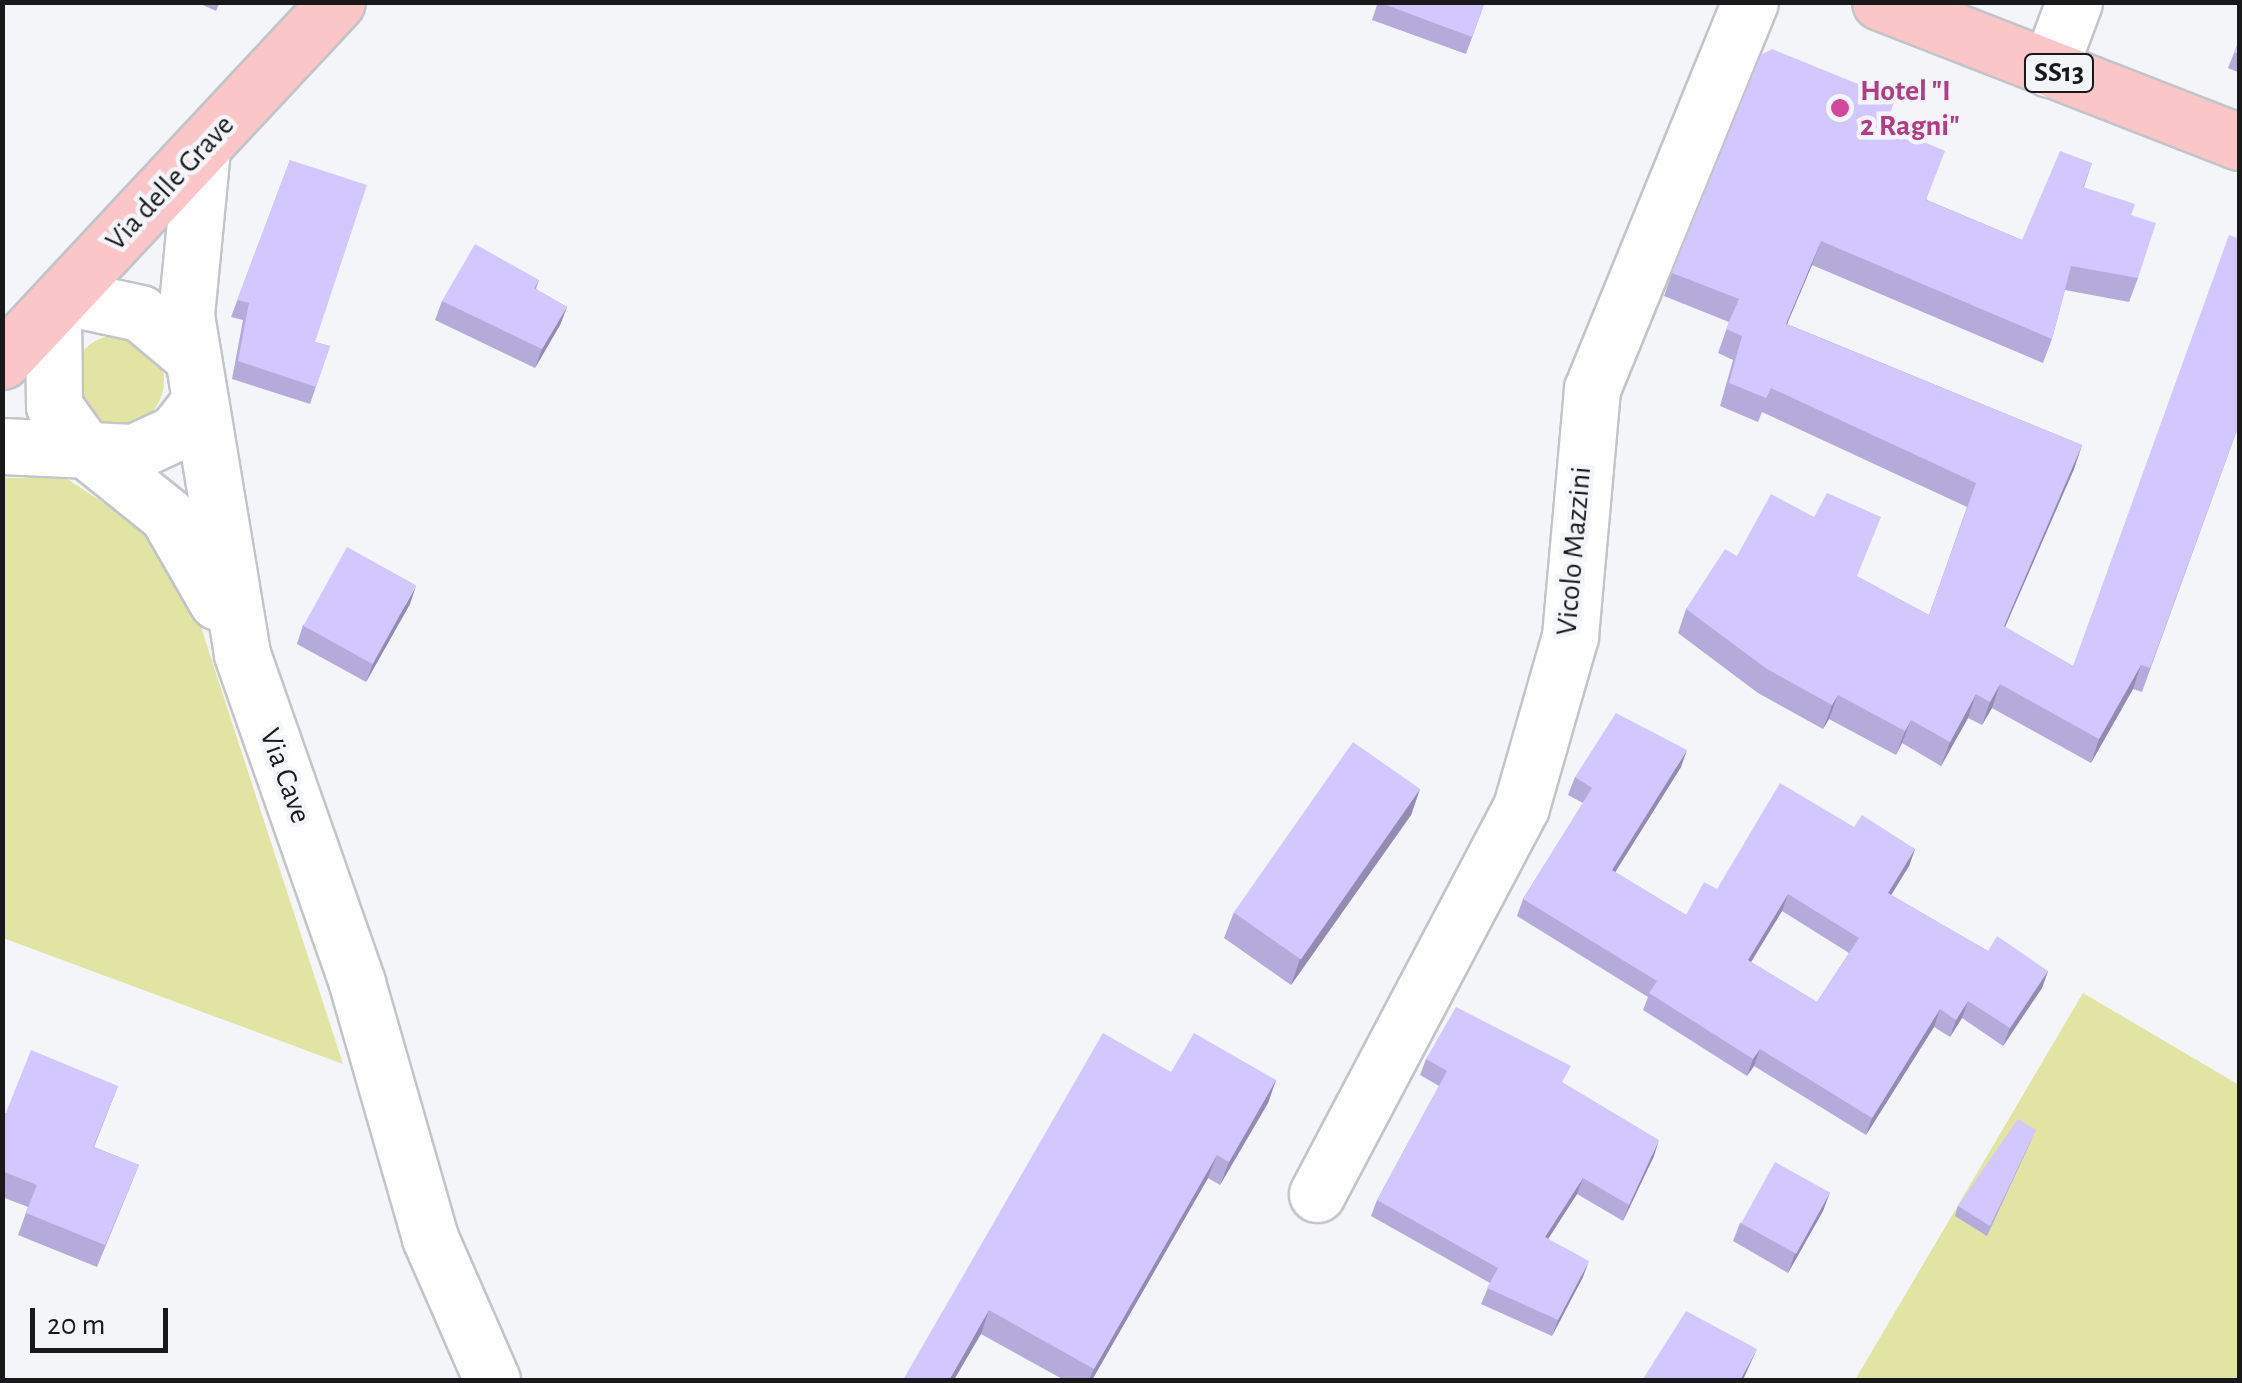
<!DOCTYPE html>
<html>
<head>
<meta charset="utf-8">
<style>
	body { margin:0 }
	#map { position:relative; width:2242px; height:1383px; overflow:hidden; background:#f4f5f9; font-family:"Alegreya Sans",sans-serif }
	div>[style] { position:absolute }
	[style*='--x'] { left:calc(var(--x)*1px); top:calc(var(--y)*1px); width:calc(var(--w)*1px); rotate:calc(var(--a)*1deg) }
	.green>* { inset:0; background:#e1e4a2 }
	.round { border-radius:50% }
	.roads { filter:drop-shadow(2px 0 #c3c4c8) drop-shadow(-2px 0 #c3c4c8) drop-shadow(0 2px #c3c4c8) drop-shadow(0 -2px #c3c4c8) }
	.minor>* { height:55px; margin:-27.5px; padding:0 27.5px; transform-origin:27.5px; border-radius:27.5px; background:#fff }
	.major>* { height:55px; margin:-27.5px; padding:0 27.5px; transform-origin:27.5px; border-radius:27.5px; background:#fbc6c8 }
	.wall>* { inset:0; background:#b5abda }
	.shaded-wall>* { inset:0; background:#938bb2 }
	.building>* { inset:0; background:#d2c7fe; transform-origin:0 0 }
	.dots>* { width:28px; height:28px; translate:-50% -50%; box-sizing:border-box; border:5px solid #f4f5f9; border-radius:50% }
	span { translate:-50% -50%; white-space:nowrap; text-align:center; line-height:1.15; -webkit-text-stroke:9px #f4f5f9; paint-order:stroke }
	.shield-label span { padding:2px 8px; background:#f4f5f9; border:2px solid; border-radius:8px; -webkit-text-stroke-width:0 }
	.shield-label { font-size:28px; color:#19191a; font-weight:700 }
	.hotel-label { font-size:30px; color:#b23c85; font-weight:700 }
	.left { translate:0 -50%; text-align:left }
	.street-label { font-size:30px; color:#19191a }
	.frame { position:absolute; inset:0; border:5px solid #19191a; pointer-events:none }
	.scale { position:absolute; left:30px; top:1308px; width:138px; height:45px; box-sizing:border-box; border:5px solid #19191a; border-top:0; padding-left:12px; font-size:30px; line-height:35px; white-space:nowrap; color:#19191a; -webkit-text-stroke:8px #f4f5f9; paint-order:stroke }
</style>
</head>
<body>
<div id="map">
	<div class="green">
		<div class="round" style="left:72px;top:335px;width:92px;height:92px"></div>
		<div style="clip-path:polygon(64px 477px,176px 550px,343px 1064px,3px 938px,2px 478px)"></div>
		<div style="clip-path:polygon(2083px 993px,2239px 1085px,2239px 1380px,1855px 1380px)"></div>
	</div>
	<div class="roads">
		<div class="minor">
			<div style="--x:2049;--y:69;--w:72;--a:-69.5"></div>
			<div style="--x:202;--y:149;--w:167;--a:95.5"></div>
			<div style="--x:186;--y:315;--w:344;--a:80.6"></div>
			<div style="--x:242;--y:654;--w:349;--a:70.7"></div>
			<div style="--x:357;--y:983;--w:265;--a:74"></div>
			<div style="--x:430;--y:1238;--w:155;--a:66.4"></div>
			<div style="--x:65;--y:297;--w:77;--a:12"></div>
			<div style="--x:140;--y:313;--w:65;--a:40"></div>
			<div style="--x:53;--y:311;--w:95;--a:89.4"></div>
			<div style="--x:54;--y:406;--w:53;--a:54.2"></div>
			<div style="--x:85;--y:449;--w:105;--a:38.8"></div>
			<div style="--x:167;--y:515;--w:100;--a:60.1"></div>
			<div style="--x:2;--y:446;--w:132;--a:2.6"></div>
			<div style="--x:134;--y:452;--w:45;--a:-24.9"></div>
			<div style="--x:175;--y:433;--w:36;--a:-52"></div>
			<div style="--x:1317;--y:1194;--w:437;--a:-62.2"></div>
			<div style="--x:1521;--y:807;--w:178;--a:-74"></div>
			<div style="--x:1570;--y:636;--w:248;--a:-84.9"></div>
			<div style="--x:1592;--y:389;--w:418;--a:-67.8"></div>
		</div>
		<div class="major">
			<div style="--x:1880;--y:2;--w:386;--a:21.3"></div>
			<div style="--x:2;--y:361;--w:491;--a:-47"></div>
		</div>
	</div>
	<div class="wall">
		<div style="clip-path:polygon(196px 2px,220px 2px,216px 11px)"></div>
		<div style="clip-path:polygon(1378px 2px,1485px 2px,1466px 54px,1372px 20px)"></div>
		<div style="clip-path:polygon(2240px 38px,2240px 73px,2228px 68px)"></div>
		<div style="clip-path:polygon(1886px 126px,1927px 200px,2022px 240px,2092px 163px,2084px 187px,2131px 215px,2138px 278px,2129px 302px,2065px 290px,2052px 339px,2043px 363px,1812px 265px,1787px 324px,2082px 445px,2074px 469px,2005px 627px,2073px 666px,2240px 422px,2142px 692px,2133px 689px,2091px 763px,1992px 708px,1982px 725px,1968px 718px,1941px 766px,1902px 743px,1896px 755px,1829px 719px,1823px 729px,1758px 693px,1678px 633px,1686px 609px,1737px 556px,1858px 577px,1929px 615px,1967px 507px,1762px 412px,1758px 422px,1720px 406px,1733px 360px,1718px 353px,1729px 322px,1664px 296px,1672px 273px)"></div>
		<div style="clip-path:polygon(290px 160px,315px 342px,330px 346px,310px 404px,232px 379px,243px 320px,231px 317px)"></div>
		<div style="clip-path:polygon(539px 280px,536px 289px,567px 307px,560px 325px,535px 368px,435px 320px,442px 301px)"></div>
		<div style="clip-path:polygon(410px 604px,366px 682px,297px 644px,303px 625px)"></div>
		<div style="clip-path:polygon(evenodd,1681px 767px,1615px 872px,1686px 915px,1717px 889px,1854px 827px,1915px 849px,1909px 866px,1891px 895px,1988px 951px,2048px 971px,2042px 988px,2003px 1046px,1962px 1018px,1950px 1037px,1934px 1027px,1866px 1135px,1754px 1066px,1747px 1076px,1643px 1010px,1648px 997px,1517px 916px,1523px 899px,1583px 803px,1568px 795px,1575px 777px,1681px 767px,1782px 911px,1849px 953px,1817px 1002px,1751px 962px,1782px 911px)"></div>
		<div style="clip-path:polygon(1420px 789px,1411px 815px,1291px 985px,1224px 938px,1234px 912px)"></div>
		<div style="clip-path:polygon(1426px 1059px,1564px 1084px,1654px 1156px,1623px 1221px,1577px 1194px,1548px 1239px,1583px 1277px,1552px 1336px,1481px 1304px,1490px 1283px,1371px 1216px,1377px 1200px,1439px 1086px,1420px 1075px)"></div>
		<div style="clip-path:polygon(1171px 1072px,1276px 1080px,1268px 1103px,1220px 1185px,1208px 1178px,1092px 1380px,1064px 1380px,981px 1334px,903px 1380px)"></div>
		<div style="clip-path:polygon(118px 1086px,94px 1147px,139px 1165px,97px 1267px,18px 1235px,28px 1207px,2px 1197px,2px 1114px)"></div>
		<div style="clip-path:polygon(2032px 1139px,1987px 1236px,1955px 1216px,1958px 1206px)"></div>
		<div style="clip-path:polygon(1830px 1192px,1823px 1211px,1788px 1273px,1733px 1241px,1740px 1223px)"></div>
	</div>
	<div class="shaded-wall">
		<div style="clip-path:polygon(1821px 241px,1812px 265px,1777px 348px,1786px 324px)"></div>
		<div style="clip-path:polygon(567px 307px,560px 325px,535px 368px,542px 349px)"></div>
		<div style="clip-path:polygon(2082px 445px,2074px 469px,1995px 650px,2004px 626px)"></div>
		<div style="clip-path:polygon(416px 586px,410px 604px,366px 682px,373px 664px)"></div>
		<div style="clip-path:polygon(2141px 665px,2133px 689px,2091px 763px,2099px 739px)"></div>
		<div style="clip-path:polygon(2000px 684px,1992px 708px,1982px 725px,1990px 702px)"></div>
		<div style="clip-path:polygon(1976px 694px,1968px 718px,1941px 766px,1950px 742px)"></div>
		<div style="clip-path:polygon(1838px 695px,1829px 719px,1823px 729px,1832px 705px)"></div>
		<div style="clip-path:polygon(1911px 720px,1902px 743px,1896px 755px,1905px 731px)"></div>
		<div style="clip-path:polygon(1687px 750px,1681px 767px,1606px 887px,1612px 870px)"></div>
		<div style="clip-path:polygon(1420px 789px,1411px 815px,1291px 985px,1300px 959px)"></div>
		<div style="clip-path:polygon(1915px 849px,1909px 866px,1882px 910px,1888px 893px)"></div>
		<div style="clip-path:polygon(1788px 894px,1782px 911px,1742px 977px,1748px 960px)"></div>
		<div style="clip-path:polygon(2048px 971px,2042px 988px,2003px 1046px,2010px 1028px)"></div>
		<div style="clip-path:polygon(1968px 1001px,1962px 1018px,1950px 1037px,1956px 1020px)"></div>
		<div style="clip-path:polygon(1940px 1009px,1934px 1027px,1866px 1135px,1872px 1118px)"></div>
		<div style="clip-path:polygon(1760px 1049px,1754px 1066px,1747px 1076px,1753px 1059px)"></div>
		<div style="clip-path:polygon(1276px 1080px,1268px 1103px,1220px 1185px,1229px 1162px)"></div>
		<div style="clip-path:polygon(1659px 1140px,1654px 1156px,1623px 1221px,1629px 1205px)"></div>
		<div style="clip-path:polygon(1217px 1155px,1208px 1178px,1092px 1380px,1089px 1380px,1094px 1369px)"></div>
		<div style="clip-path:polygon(1583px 1178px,1577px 1194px,1539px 1253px,1545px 1237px)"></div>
		<div style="clip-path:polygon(1830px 1192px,1823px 1211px,1788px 1273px,1795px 1254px)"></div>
		<div style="clip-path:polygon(1589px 1261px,1583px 1277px,1552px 1336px,1558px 1320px)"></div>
		<div style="clip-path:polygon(989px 1310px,981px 1334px,954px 1380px,949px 1380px)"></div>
		<div style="clip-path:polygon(1757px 1349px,1743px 1380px,1740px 1380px)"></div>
	</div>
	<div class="building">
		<div style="clip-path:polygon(1378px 2px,1485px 2px,1472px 37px)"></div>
		<div style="clip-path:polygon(2240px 38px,2240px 55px,2234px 52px)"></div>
		<div style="clip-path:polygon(1772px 49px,1895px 99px,1886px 126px,1945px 151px,1926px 200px,2022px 240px,2060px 151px,2092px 163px,2083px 187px,2135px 204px,2131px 215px,2156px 223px,2138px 278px,2071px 266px,2052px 339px,1821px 241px,1786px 324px,2082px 445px,2004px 626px,2073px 666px,2229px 235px,2240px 239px,2240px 422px,2150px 668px,2141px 665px,2099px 739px,2000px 684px,1990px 702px,1976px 694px,1950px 742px,1911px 720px,1905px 731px,1838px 695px,1832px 705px,1767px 669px,1686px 609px,1725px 549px,1737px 556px,1771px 494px,1814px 517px,1827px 493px,1881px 517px,1857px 576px,1929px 615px,1976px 483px,1771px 388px,1766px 398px,1729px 383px,1742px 336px,1726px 329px,1739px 299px,1672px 273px,1761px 55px)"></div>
		<div style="clip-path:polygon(290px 160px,367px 185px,315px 342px,330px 346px,316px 387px,238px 361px,249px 303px,237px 300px)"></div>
		<div style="clip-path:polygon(475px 244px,539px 280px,534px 288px,567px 307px,542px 349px,442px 301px)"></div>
		<div style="left:347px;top:547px;width:79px;height:90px;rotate:29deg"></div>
		<div style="clip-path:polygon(evenodd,1616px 713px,1687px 750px,1612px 870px,1686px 915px,1704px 882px,1717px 889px,1780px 783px,1854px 827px,1862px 815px,1915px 849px,1888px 893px,1988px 951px,1997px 936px,2048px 971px,2010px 1028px,1968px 1001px,1956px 1020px,1940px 1009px,1872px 1118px,1760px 1049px,1753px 1059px,1649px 993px,1657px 981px,1523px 899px,1592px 788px,1575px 777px,1616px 713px,1788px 894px,1859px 938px,1817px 1002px,1748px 960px,1788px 894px)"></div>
		<div style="left:1353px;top:742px;width:82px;height:208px;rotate:35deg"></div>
		<div style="clip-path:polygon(1456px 1007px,1571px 1066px,1562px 1082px,1659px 1140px,1629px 1205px,1583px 1178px,1545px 1237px,1589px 1261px,1558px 1320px,1487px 1288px,1498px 1268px,1377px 1200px,1447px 1071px,1426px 1059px)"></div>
		<div style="clip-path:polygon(1103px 1033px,1171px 1072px,1194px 1033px,1276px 1080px,1229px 1162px,1217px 1155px,1094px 1369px,989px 1310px,949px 1380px,903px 1380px)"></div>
		<div style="clip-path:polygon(31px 1050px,118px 1086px,93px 1147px,139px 1165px,105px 1245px,26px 1213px,37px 1185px,2px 1171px,2px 1114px,5px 1115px)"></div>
		<div style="clip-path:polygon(2018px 1119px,2036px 1130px,1990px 1226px,1958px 1206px)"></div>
		<div style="left:1775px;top:1162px;width:63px;height:70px;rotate:29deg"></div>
		<div style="clip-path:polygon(1686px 1311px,1757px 1349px,1740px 1380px,1645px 1380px,1643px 1379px)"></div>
	</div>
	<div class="dots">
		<div style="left:1840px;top:108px;background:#d1479c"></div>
	</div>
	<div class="shield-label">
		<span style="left:2059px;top:73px">SS13</span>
	</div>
	<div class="hotel-label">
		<span class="left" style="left:1860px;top:108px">Hotel "I<br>2 Ragni"</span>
	</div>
	<div class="street-label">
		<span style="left:170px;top:183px;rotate:-47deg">Via delle Grave</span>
		<span style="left:1574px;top:551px;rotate:-85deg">Vicolo Mazzini</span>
		<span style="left:285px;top:776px;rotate:70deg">Via Cave</span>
	</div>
	<div class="frame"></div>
	<div class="scale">20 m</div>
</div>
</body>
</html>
